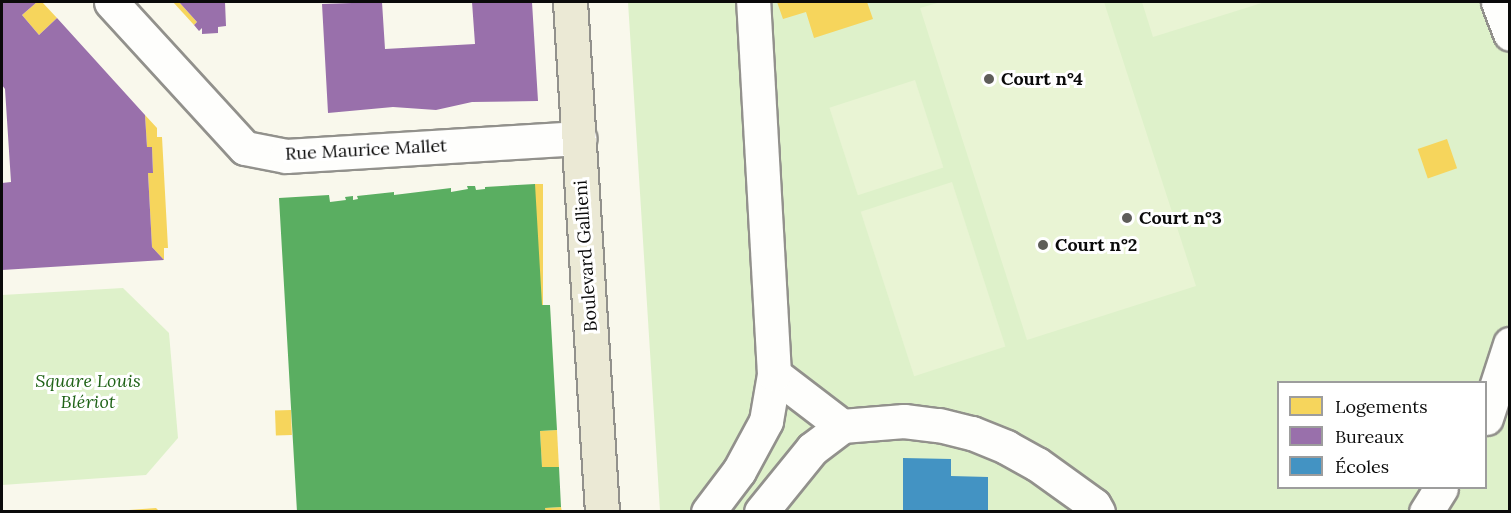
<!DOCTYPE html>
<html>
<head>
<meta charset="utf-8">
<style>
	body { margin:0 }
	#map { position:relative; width:1511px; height:513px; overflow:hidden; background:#f9f8ec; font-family:Lora,serif }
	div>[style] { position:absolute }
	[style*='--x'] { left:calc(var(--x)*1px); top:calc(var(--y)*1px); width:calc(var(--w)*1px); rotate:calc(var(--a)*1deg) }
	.green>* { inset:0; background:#def1ca }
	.pitch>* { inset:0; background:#e9f4d4; transform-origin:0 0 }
	.homes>* { inset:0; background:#f6d55c; transform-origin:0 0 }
	.offices>* { inset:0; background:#9970ab }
	.schools>* { inset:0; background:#4393c3 }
	.public>* { inset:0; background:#5aae61 }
	.roads { filter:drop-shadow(2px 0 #92918c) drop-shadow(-2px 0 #92918c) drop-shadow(0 2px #92918c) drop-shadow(0 -2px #92918c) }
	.minor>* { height:33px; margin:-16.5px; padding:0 16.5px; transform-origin:16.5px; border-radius:16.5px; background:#fefefc }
	.major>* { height:33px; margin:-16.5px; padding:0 16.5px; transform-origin:16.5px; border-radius:16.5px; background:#ebe9d5 }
	.dots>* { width:16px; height:16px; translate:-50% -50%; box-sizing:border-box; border:3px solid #fff; border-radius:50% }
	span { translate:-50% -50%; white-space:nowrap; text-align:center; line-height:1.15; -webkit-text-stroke:6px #fff; paint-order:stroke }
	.poi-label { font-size:18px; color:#0a0a0a; font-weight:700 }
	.left { translate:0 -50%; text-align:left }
	.street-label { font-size:18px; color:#0a0a0a }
	.park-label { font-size:18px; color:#206318; font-style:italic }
	.frame { position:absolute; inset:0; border:3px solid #0a0a0a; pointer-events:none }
	.legend { position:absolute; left:1277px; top:381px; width:210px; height:108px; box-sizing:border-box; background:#fff; border:2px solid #9d9d9d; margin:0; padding:8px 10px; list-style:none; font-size:18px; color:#0a0a0a }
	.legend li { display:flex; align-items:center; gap:12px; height:30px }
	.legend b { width:30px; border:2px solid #9d9d9d }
</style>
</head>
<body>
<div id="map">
	<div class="green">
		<div style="clip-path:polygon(evenodd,628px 2px,1509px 2px,1509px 511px,660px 511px,628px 2px,1278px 382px,1486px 382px,1486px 488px,1278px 488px,1278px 382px)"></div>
		<div style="clip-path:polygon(123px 288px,169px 333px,178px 438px,146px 475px,2px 485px,2px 295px)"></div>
	</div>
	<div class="pitch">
		<div style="clip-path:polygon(941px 2px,1104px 2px,1196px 286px,1027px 340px,920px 8px)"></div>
		<div style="clip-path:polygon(1142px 2px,1265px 2px,1153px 37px)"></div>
		<div style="left:915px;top:80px;width:92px;height:90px;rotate:72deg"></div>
		<div style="left:952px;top:182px;width:173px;height:96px;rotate:72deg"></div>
	</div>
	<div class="homes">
		<div style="clip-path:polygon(37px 2px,42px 2px,57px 18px,39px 35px,22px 15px)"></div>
		<div style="clip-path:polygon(173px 2px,179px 2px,197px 22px,194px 25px)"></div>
		<div style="clip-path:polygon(777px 2px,867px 2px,873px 19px,814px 38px,806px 12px,783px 19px)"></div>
		<div style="clip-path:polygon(145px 115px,157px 128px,157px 137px,162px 137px,168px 248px,164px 248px,164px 260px,152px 247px,148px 173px,153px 173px,152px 147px,147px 147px)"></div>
		<div style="left:1447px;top:139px;width:31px;height:31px;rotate:71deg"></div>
		<div style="left:535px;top:184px;width:8px;height:121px"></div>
		<div style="left:291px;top:410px;width:25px;height:16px;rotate:88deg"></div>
		<div style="left:557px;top:430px;width:37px;height:17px;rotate:87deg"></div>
		<div style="clip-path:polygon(561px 507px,562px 512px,546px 512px,545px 508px)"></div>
		<div style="clip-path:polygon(156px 508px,160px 512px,129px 512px,129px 510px)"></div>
	</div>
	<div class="offices">
		<div style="clip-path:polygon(2px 2px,37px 2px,22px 15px,39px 35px,57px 18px,145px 115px,147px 147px,152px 147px,153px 173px,148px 173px,152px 247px,164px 260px,2px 270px,2px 183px,11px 182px,5px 89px,2px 85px)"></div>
		<div style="clip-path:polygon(179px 2px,225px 2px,226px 26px,218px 27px,218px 33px,202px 34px,202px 28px,199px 31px,194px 25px,197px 22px)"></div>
		<div style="clip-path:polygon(382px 2px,385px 49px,475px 44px,472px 2px,532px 2px,538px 101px,472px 102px,436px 110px,393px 107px,328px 113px,322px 4px)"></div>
	</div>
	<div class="schools">
		<div style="clip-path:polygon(903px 458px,951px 459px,951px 476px,988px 477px,988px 512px,903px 512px)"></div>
	</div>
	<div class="public">
		<div style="clip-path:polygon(535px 184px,542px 305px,550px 305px,557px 430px,540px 431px,542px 467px,559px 467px,561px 507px,545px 508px,546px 512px,297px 512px,279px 198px,329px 195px,330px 202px,346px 200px,345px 197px,353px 196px,353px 200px,358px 199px,357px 196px,394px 192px,394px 195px,451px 188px,451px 192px,468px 189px,467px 186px,475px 186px,476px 190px,485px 189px,485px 187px)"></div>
	</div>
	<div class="roads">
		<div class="minor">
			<div style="--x:111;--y:2;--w:198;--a:47.5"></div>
			<div style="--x:245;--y:148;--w:42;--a:11"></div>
			<div style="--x:286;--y:156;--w:294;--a:-3.5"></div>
			<div style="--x:1498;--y:2;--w:34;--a:69"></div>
			<div style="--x:774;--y:374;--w:86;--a:37.4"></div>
			<div style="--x:842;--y:426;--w:62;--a:-4.6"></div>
			<div style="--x:904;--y:421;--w:35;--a:7"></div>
			<div style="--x:939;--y:425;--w:34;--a:14"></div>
			<div style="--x:972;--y:433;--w:37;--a:22"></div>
			<div style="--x:1006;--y:447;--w:35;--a:29"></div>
			<div style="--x:1037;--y:464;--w:70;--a:35.7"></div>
			<div style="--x:1094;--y:505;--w:8;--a:60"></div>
			<div style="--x:1486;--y:418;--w:78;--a:-72"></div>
			<div style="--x:708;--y:512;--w:51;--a:-52.9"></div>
			<div style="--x:739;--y:471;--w:57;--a:-61.6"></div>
			<div style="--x:766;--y:421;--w:48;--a:-80.3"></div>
			<div style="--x:774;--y:374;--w:373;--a:-93.2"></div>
			<div style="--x:761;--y:512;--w:81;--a:-51"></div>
			<div style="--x:812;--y:449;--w:38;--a:-37"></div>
			<div style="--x:1426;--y:512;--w:28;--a:-58"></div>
		</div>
		<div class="major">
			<div style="--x:570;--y:2;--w:511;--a:86.41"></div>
		</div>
	</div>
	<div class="dots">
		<div style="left:989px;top:79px;background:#5e5d59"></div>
		<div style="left:1127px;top:218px;background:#5e5d59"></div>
		<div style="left:1043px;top:245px;background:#5e5d59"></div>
	</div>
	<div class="poi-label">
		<span class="left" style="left:1001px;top:79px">Court n°4</span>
		<span class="left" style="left:1139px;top:218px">Court n°3</span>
		<span class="left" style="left:1055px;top:245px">Court n°2</span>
	</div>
	<div class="street-label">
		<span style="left:366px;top:150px;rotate:-3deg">Rue Maurice Mallet</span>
		<span style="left:586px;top:256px;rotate:-94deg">Boulevard Gallieni</span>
	</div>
	<div class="park-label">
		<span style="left:88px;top:392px">Square Louis<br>Blériot</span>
	</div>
	<div class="frame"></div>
	<ul class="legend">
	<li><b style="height:16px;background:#f6d55c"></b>Logements</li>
	<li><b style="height:16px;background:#9970ab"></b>Bureaux</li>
	<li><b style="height:16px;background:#4393c3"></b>Écoles</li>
	</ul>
</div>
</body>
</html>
